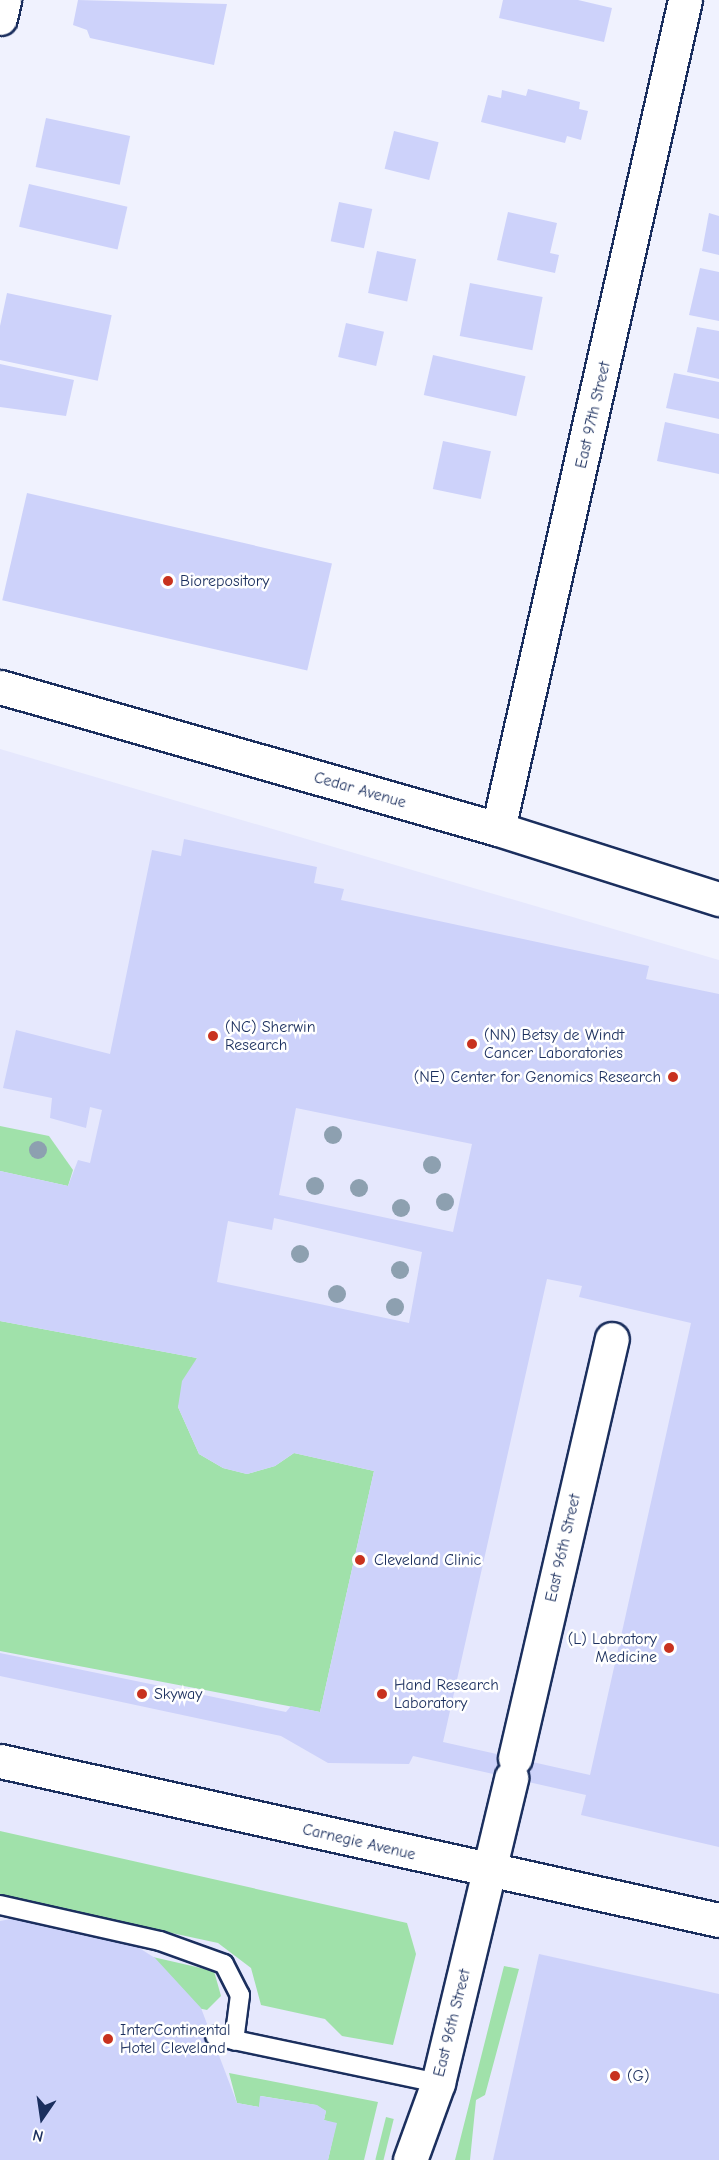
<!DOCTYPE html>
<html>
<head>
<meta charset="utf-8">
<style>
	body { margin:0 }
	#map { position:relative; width:719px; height:2160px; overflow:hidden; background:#f0f2fe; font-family:"Comic Neue",sans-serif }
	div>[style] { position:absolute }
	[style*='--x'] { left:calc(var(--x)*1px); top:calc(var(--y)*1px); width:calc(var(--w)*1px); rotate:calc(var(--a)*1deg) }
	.built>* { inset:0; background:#e6e8fd }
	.green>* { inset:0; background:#a0e1aa; transform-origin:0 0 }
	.building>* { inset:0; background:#cdd2fa; transform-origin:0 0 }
	.roads { filter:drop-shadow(2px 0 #1b2f5e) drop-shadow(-2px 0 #1b2f5e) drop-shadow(0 2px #1b2f5e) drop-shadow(0 -2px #1b2f5e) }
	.lane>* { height:18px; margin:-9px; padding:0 9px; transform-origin:9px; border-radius:9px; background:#fff }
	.street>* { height:33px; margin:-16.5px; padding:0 16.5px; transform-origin:16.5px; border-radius:16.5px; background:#fff }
	.secondary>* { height:33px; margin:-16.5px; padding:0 16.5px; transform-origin:16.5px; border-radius:16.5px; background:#fff }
	.trees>* { width:18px; height:18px; margin:-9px; border-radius:50%; background:#8da0b0 }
	.dots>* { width:16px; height:16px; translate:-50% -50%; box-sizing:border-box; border:3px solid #fff; border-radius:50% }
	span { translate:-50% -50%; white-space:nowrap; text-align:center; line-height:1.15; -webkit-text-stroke:5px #fff; paint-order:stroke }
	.street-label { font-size:16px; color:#1b2f5e }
	.poi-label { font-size:16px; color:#1b2f5e }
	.left { translate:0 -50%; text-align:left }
	.right { translate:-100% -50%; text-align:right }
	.north { position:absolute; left:12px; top:2088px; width:60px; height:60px; -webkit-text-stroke:4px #fff; paint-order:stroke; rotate:193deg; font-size:16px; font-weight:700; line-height:24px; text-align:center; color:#1b2f5e }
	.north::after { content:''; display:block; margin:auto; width:21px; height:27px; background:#1b2f5e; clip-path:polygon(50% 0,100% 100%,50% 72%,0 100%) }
</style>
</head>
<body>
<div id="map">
	<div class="built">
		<div style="clip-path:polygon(0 749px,719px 960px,719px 2160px,0 2160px)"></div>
	</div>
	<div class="green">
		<div style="clip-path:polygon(0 1126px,49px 1136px,73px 1170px,68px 1186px,0 1171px)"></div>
		<div style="clip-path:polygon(0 1321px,197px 1358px,178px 1407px,199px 1454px,223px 1468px,247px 1474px,275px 1466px,294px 1453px,374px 1471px,320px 1712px,0 1651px)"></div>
		<div style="clip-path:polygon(0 1831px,407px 1923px,416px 1954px,393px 2045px,342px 2036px,325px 2019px,261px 2005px,251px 1968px,218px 1943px,0 1896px)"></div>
		<div style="clip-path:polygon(0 1922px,214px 1971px,221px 1996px,207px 2010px,0 1966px)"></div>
		<div style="clip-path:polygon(504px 1966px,519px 1969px,485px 2095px,476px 2100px,470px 2160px,455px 2160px)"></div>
		<div style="clip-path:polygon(229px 2073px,378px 2102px,364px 2160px,328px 2160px,336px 2124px,324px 2120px,326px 2111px,316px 2105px,261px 2096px,259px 2107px,237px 2103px)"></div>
		<div style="left:386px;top:2117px;width:8px;height:44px;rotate:14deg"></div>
	</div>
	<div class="building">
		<div style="clip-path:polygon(78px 0,227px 4px,214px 65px,90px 38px,87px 30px,73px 25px)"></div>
		<div style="clip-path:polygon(503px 0,578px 0,612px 8px,604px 42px,499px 18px)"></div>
		<div style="clip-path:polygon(528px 89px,580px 102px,579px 109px,588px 111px,581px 140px,567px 136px,565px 143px,481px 122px,488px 95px,501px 98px,502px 90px,526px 96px)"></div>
		<div style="left:46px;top:118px;width:86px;height:50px;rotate:12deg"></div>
		<div style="left:394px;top:131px;width:46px;height:39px;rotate:14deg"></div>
		<div style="left:29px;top:184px;width:101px;height:44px;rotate:13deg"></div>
		<div style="left:339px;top:202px;width:34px;height:40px;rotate:12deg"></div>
		<div style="clip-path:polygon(508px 212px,557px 223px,550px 253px,559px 255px,555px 273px,497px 260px)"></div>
		<div style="clip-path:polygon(709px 213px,719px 216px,719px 255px,702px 251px)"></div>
		<div style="left:377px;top:251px;width:40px;height:43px;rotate:12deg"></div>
		<div style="clip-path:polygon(700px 268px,719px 272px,719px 321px,689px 315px)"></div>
		<div style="left:470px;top:283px;width:74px;height:54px;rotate:11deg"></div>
		<div style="left:7px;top:293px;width:107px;height:67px;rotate:12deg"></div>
		<div style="left:346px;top:323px;width:39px;height:35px;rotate:13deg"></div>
		<div style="clip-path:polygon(697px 327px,719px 331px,719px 379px,687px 372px)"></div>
		<div style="left:433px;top:355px;width:95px;height:41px;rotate:13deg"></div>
		<div style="clip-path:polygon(0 364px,74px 380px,66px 416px,0 407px)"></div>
		<div style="clip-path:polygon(674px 373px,719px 382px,719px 419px,666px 408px)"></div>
		<div style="clip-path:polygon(665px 422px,719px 434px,719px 474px,657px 461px)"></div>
		<div style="left:443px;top:441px;width:49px;height:49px;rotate:12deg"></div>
		<div style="left:27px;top:493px;width:313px;height:110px;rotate:13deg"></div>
		<div style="clip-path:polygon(evenodd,184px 839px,317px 867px,314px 883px,344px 889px,341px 900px,649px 966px,646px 979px,719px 994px,719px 1847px,581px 1815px,586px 1795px,413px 1756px,409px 1764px,328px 1763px,281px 1736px,0 1676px,0 1653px,286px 1712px,291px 1706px,320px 1712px,374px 1471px,294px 1453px,275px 1466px,247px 1474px,223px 1468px,199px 1454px,178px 1407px,182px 1381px,197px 1358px,0 1321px,0 1171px,68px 1186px,78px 1160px,90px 1163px,102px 1110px,90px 1107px,86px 1128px,50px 1118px,52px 1098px,3px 1088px,16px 1030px,110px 1054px,152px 850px,181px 856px,184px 839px,296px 1108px,472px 1144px,453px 1232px,279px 1195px,296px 1108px,184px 839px,274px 1218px,422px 1252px,409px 1323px,217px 1282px,228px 1221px,272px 1230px,274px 1218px,184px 839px,547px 1279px,582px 1286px,579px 1297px,691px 1323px,590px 1775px,443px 1742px,547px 1279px)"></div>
		<div style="clip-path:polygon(16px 1918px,125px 1939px,155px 1958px,201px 2008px,237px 2103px,259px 2107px,260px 2096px,317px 2105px,326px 2111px,324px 2120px,337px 2123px,328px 2160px,0 2160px,0 1921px)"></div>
		<div style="clip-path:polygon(539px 1954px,719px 1994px,719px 2160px,493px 2160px)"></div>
	</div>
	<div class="roads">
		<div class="lane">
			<div style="--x:0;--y:1905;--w:164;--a:12.7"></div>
			<div style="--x:160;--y:1941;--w:68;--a:19.8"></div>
			<div style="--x:224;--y:1964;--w:35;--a:63"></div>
			<div style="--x:240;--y:1995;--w:46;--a:97.4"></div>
			<div style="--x:215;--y:2036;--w:228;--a:11.9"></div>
		</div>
		<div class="street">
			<div style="--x:0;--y:18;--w:18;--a:-77"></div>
			<div style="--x:498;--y:829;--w:850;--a:-77.29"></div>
			<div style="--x:515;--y:1758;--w:430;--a:-77"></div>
			<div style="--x:410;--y:2160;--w:82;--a:-70"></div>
			<div style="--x:438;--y:2083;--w:314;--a:-76.5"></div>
		</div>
		<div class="secondary">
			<div style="--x:0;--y:687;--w:518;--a:15.92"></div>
			<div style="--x:498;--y:829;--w:232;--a:17.6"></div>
			<div style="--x:0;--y:1761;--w:736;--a:12.47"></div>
		</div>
	</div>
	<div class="trees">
		<div style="left:333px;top:1135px"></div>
		<div style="left:38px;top:1150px"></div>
		<div style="left:432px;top:1165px"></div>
		<div style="left:315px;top:1186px"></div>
		<div style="left:359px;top:1188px"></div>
		<div style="left:445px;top:1202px"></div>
		<div style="left:401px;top:1208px"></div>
		<div style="left:300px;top:1254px"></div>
		<div style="left:400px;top:1270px"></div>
		<div style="left:337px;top:1294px"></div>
		<div style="left:395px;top:1307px"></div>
	</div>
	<div class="dots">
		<div style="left:168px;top:581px;background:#c8321e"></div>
		<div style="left:213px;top:1036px;background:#c8321e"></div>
		<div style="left:472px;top:1044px;background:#c8321e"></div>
		<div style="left:673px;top:1077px;background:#c8321e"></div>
		<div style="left:360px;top:1560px;background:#c8321e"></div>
		<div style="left:669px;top:1648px;background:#c8321e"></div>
		<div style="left:142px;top:1694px;background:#c8321e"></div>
		<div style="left:382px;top:1694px;background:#c8321e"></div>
		<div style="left:108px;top:2039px;background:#c8321e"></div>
		<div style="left:615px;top:2076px;background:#c8321e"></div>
	</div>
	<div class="street-label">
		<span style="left:593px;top:415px;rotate:-77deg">East 97th Street</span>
		<span style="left:360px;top:790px;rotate:16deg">Cedar Avenue</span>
		<span style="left:563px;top:1548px;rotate:-77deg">East 96th Street</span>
		<span style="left:359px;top:1842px;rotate:13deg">Carnegie Avenue</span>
		<span style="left:452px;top:2023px;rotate:-76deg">East 96th Street</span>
	</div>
	<div class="poi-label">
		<span class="left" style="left:180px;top:581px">Biorepository</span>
		<span class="left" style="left:225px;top:1036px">(NC) Sherwin<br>Research</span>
		<span class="left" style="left:484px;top:1044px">(NN) Betsy de Windt<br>Cancer Laboratories</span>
		<span class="right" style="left:661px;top:1077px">(NE) Center for Genomics Research</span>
		<span class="left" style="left:374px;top:1560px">Cleveland Clinic</span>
		<span class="right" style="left:657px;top:1648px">(L) Labratory<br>Medicine</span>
		<span class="left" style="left:394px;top:1694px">Hand Research<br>Laboratory</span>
		<span class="left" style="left:154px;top:1694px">Skyway</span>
		<span class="left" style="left:120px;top:2039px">InterContinental<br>Hotel Cleveland</span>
		<span class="left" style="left:627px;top:2076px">(G)</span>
	</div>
	<div class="north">N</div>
</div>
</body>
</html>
